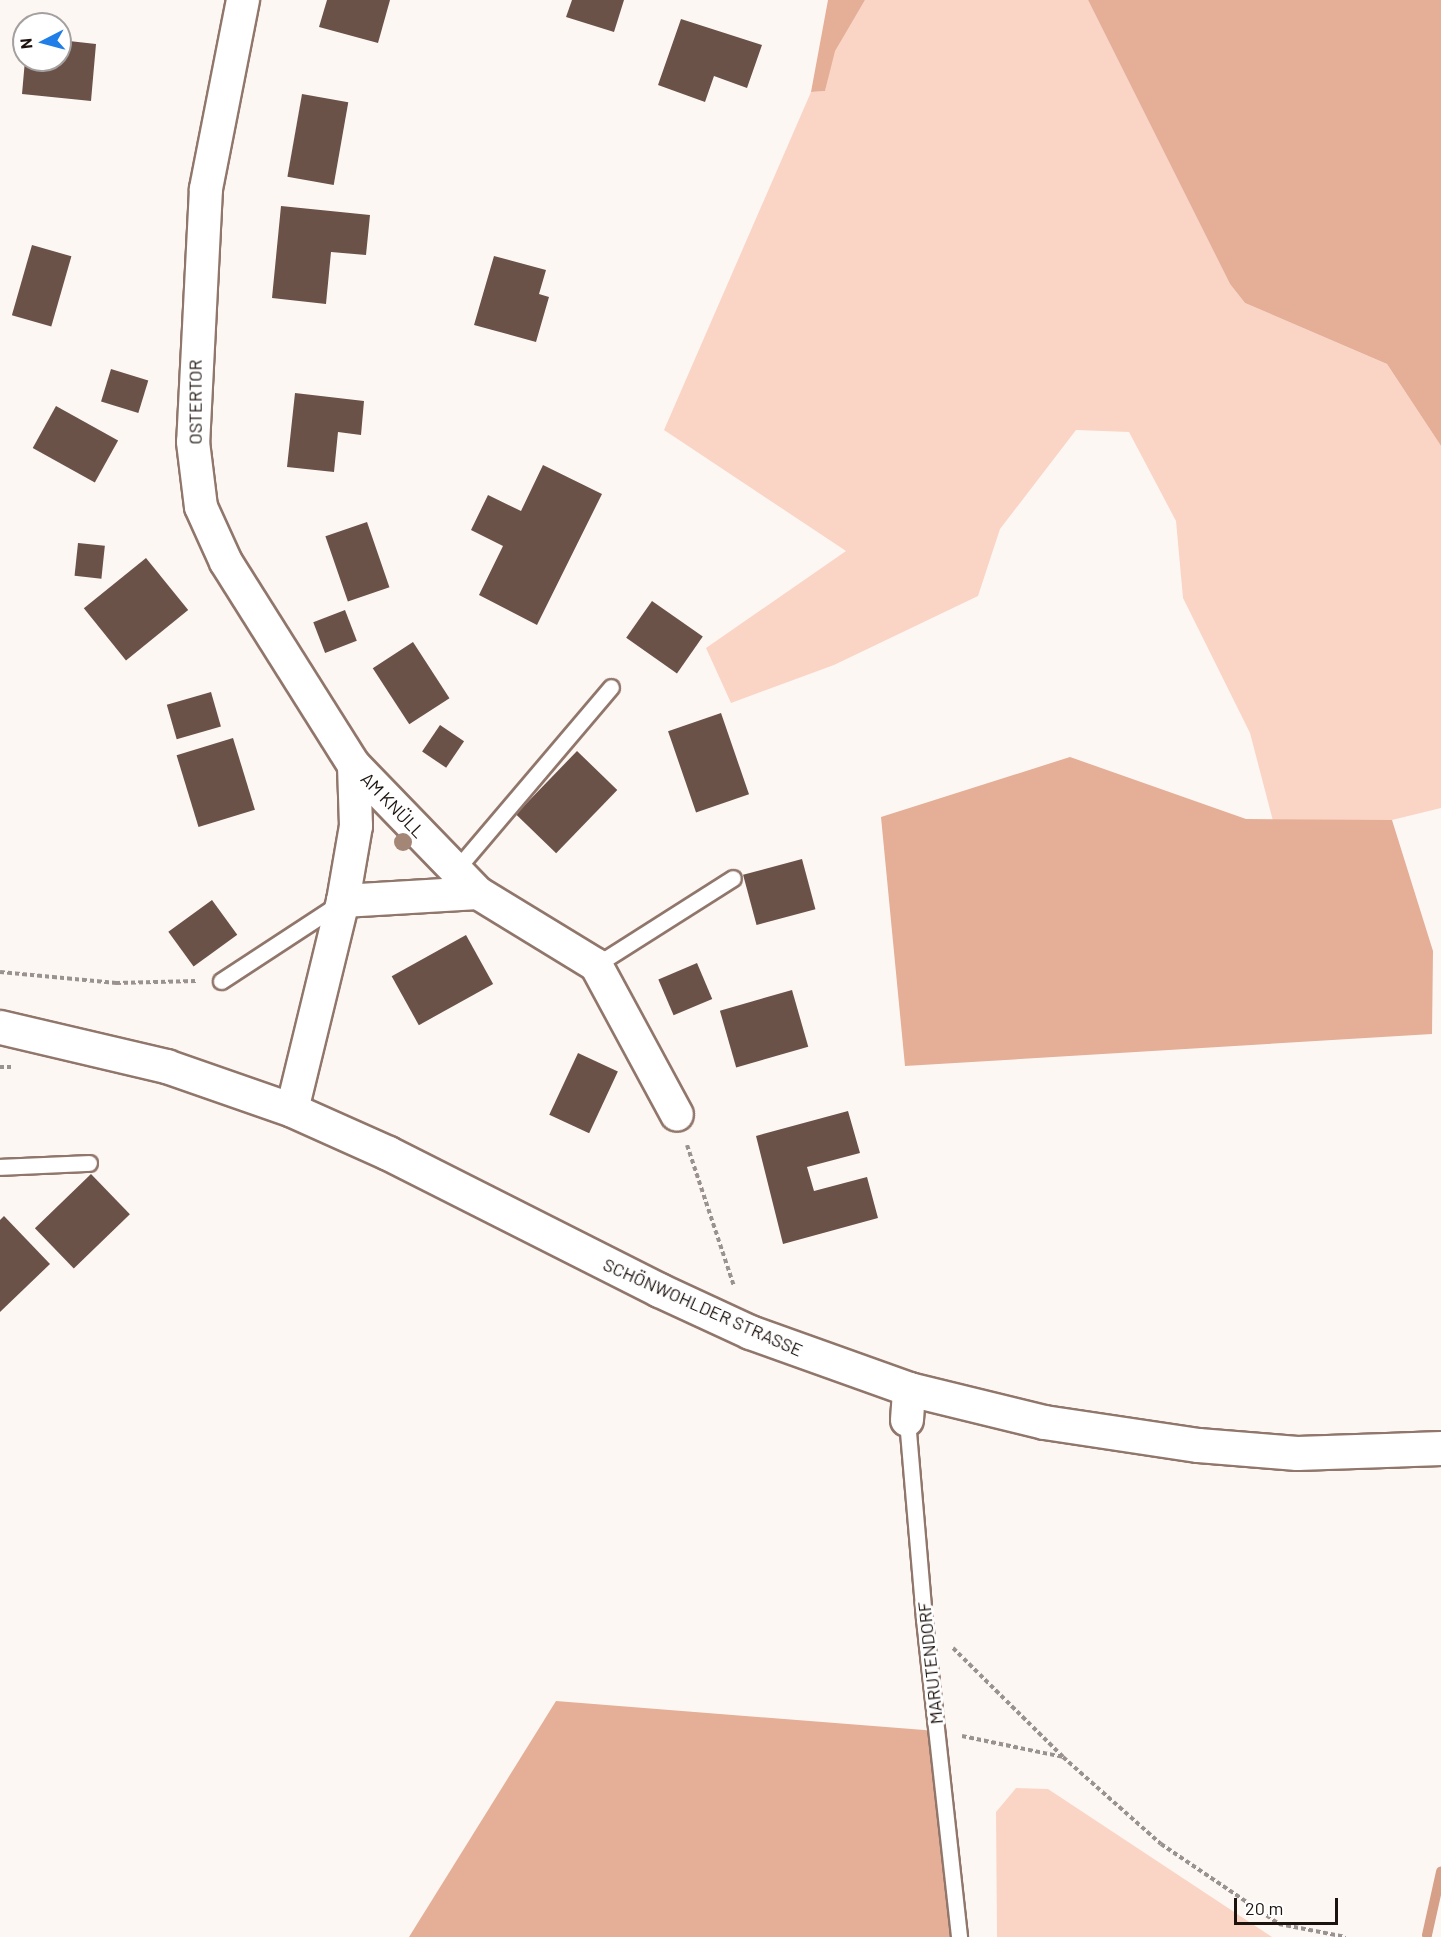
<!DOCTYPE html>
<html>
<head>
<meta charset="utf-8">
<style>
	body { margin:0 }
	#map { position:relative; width:1441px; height:1937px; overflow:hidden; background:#fdf7f4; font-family:Barlow,sans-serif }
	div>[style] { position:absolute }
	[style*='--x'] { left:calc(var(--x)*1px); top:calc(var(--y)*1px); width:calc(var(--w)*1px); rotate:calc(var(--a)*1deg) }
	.green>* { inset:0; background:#fad5c5 }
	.forest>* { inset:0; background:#e5ae96 }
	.stream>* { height:10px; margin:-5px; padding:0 5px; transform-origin:5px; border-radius:5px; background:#d6a088 }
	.building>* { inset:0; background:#6b5248; transform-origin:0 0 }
	.path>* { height:4px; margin-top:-2px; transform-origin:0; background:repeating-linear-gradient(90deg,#99928e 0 4.5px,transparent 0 7.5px) }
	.roads { filter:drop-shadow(2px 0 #90766b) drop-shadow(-2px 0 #90766b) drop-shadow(0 2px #90766b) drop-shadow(0 -2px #90766b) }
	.lane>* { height:15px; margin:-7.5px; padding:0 7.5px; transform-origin:7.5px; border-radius:7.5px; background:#fff }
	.street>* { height:32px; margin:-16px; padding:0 16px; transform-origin:16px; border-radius:16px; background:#fff }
	.secondary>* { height:33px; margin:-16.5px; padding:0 16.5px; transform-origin:16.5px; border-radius:16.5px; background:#fff }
	.trees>* { width:18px; height:18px; margin:-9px; border-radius:50%; background:#a48677 }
	span { translate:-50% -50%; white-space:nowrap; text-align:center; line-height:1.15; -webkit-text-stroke:6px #fff; paint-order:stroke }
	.street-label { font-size:18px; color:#1c120e }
	.north { position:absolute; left:12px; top:12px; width:60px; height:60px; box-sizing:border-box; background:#fff; border:2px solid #a4a09f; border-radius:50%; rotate:264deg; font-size:16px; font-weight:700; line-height:24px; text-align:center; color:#1c120e }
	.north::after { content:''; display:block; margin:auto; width:21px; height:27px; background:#1f7ee7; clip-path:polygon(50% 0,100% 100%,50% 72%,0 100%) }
	.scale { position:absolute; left:1234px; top:1898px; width:104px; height:27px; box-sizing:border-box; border:3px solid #1c120e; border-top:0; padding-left:8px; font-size:18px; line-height:21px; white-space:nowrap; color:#1c120e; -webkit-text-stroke:4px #fff; paint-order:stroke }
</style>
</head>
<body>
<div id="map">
	<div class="green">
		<div style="clip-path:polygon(865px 0,1088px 0,1230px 284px,1245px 303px,1387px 364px,1441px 446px,1441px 808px,1392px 820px,1273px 821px,1250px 733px,1183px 598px,1176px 521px,1129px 432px,1076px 430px,1000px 529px,978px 596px,834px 665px,731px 703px,706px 648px,846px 551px,664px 430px,811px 92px,825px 91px,834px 51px)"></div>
		<div style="clip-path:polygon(1016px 1788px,1048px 1789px,1272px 1937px,997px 1937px,996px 1812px)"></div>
	</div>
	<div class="forest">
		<div style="clip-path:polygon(828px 0,865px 0,835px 51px,825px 91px,811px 92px)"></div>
		<div style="clip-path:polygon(1088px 0,1441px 0,1441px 446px,1387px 364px,1245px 303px,1230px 284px)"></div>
		<div style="clip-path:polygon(1070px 757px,1246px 819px,1392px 820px,1433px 951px,1432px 1034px,905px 1066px,881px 817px)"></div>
		<div style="clip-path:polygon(556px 1701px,937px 1731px,959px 1937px,409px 1937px)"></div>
	</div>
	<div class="stream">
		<div style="--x:1427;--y:1935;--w:65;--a:-77.5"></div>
	</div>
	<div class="building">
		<div style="clip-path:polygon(327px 0,390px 0,378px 43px,319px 27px)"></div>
		<div style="clip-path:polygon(572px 0,624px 0,614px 32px,566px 17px)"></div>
		<div style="clip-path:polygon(681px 19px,762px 45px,747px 88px,714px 76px,705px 102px,658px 85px)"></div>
		<div style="clip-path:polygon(60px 40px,96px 44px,91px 101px,22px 94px,25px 60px,60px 60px)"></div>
		<div style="left:302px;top:94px;width:47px;height:84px;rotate:10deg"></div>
		<div style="clip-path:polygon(281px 206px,370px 215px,366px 255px,331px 252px,326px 304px,272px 298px)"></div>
		<div style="left:32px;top:245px;width:41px;height:73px;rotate:16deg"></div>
		<div style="clip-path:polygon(494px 256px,546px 270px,539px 294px,549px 297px,536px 342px,474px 325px)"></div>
		<div style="left:111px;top:369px;width:39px;height:34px;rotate:17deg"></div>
		<div style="clip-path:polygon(295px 393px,364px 401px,361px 435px,338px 432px,334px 472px,287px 467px)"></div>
		<div style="left:56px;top:406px;width:71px;height:48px;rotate:29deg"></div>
		<div style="clip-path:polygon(543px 465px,602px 494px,537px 625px,479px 595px,503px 546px,471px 530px,488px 495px,521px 511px)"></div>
		<div style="left:367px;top:522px;width:69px;height:44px;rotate:71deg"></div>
		<div style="left:78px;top:543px;width:27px;height:33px;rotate:6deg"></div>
		<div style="left:146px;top:558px;width:67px;height:80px;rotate:51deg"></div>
		<div style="left:652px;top:601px;width:62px;height:45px;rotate:35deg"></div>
		<div style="left:345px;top:610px;width:33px;height:34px;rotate:69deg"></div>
		<div style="left:413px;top:642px;width:67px;height:48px;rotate:57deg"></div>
		<div style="left:211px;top:692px;width:36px;height:46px;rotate:74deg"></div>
		<div style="left:721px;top:713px;width:86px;height:56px;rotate:71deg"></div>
		<div style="left:440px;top:725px;width:29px;height:32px;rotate:34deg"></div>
		<div style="left:233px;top:738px;width:75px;height:59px;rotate:73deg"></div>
		<div style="left:577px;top:751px;width:56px;height:88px;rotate:44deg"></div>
		<div style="left:802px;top:859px;width:52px;height:61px;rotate:75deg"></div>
		<div style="left:212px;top:900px;width:43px;height:54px;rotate:54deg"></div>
		<div style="left:466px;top:935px;width:56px;height:85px;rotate:61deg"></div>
		<div style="left:697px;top:963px;width:39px;height:42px;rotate:67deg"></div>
		<div style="left:792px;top:990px;width:59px;height:75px;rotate:74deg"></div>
		<div style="left:578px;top:1053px;width:44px;height:68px;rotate:25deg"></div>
		<div style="clip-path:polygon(848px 1111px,860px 1153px,807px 1167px,814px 1191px,867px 1177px,878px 1218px,783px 1244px,756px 1136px)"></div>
		<div style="left:91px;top:1174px;width:56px;height:78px;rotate:46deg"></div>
		<div style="clip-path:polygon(4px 1216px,50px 1264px,0 1312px,0 1220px)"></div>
	</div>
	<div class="path">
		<div style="--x:0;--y:972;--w:117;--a:5.4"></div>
		<div style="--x:116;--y:983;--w:80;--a:-1.4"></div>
		<div style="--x:0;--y:1067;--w:11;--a:0"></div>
		<div style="--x:687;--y:1145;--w:149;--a:71.6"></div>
		<div style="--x:953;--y:1648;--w:155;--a:44.7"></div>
		<div style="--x:1063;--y:1757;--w:131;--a:41.6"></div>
		<div style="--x:1161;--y:1844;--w:143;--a:34.1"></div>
		<div style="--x:1279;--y:1924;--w:68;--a:11"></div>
		<div style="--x:962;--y:1736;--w:103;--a:11.7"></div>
	</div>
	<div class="roads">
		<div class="lane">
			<div style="--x:455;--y:871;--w:241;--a:-49.7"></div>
			<div style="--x:596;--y:965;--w:162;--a:-32.4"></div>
			<div style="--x:221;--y:981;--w:142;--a:-33.2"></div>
			<div style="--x:0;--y:1167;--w:89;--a:-2.6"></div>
			<div style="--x:907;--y:1420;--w:200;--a:85.1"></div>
			<div style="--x:924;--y:1619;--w:320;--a:83.7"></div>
		</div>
		<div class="street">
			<div style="--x:243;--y:0;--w:193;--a:101.1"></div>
			<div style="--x:206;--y:189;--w:253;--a:92.9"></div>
			<div style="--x:193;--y:442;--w:65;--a:83"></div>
			<div style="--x:201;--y:507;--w:60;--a:65.6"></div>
			<div style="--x:226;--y:562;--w:240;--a:57.8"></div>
			<div style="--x:354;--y:765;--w:178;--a:45.9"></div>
			<div style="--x:343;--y:901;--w:135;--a:-3.4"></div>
			<div style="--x:478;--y:893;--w:138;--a:31.4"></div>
			<div style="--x:596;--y:965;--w:170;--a:61.6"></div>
			<div style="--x:292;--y:1110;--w:215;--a:-76.3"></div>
			<div style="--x:343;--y:901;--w:76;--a:-80.2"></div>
			<div style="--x:356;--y:826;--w:61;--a:-91.9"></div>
			<div style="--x:907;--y:1420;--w:31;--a:-86"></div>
		</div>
		<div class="secondary">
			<div style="--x:0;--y:1027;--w:171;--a:13.2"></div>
			<div style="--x:166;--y:1066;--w:133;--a:19.2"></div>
			<div style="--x:292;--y:1110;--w:105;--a:24.1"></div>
			<div style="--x:388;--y:1153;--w:304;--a:26.8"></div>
			<div style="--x:659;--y:1290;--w:100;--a:24.8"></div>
			<div style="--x:750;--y:1332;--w:169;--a:19.7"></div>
			<div style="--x:909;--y:1389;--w:139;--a:13.7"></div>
			<div style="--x:1044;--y:1422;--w:156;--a:8.5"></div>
			<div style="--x:1198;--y:1445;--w:99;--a:4.6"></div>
			<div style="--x:1297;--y:1453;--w:144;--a:-2"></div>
		</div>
	</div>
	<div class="trees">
		<div style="left:403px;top:842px"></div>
	</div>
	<div class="street-label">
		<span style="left:195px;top:402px;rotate:-90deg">OSTERTOR</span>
		<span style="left:393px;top:805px;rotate:46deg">AM KNÜLL</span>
		<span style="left:703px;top:1307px;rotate:24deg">SCHÖNWOHLDER STRASSE</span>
		<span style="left:930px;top:1663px;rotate:-96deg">MARUTENDORF</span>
	</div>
	<div class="north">N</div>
	<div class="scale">20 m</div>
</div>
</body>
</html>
